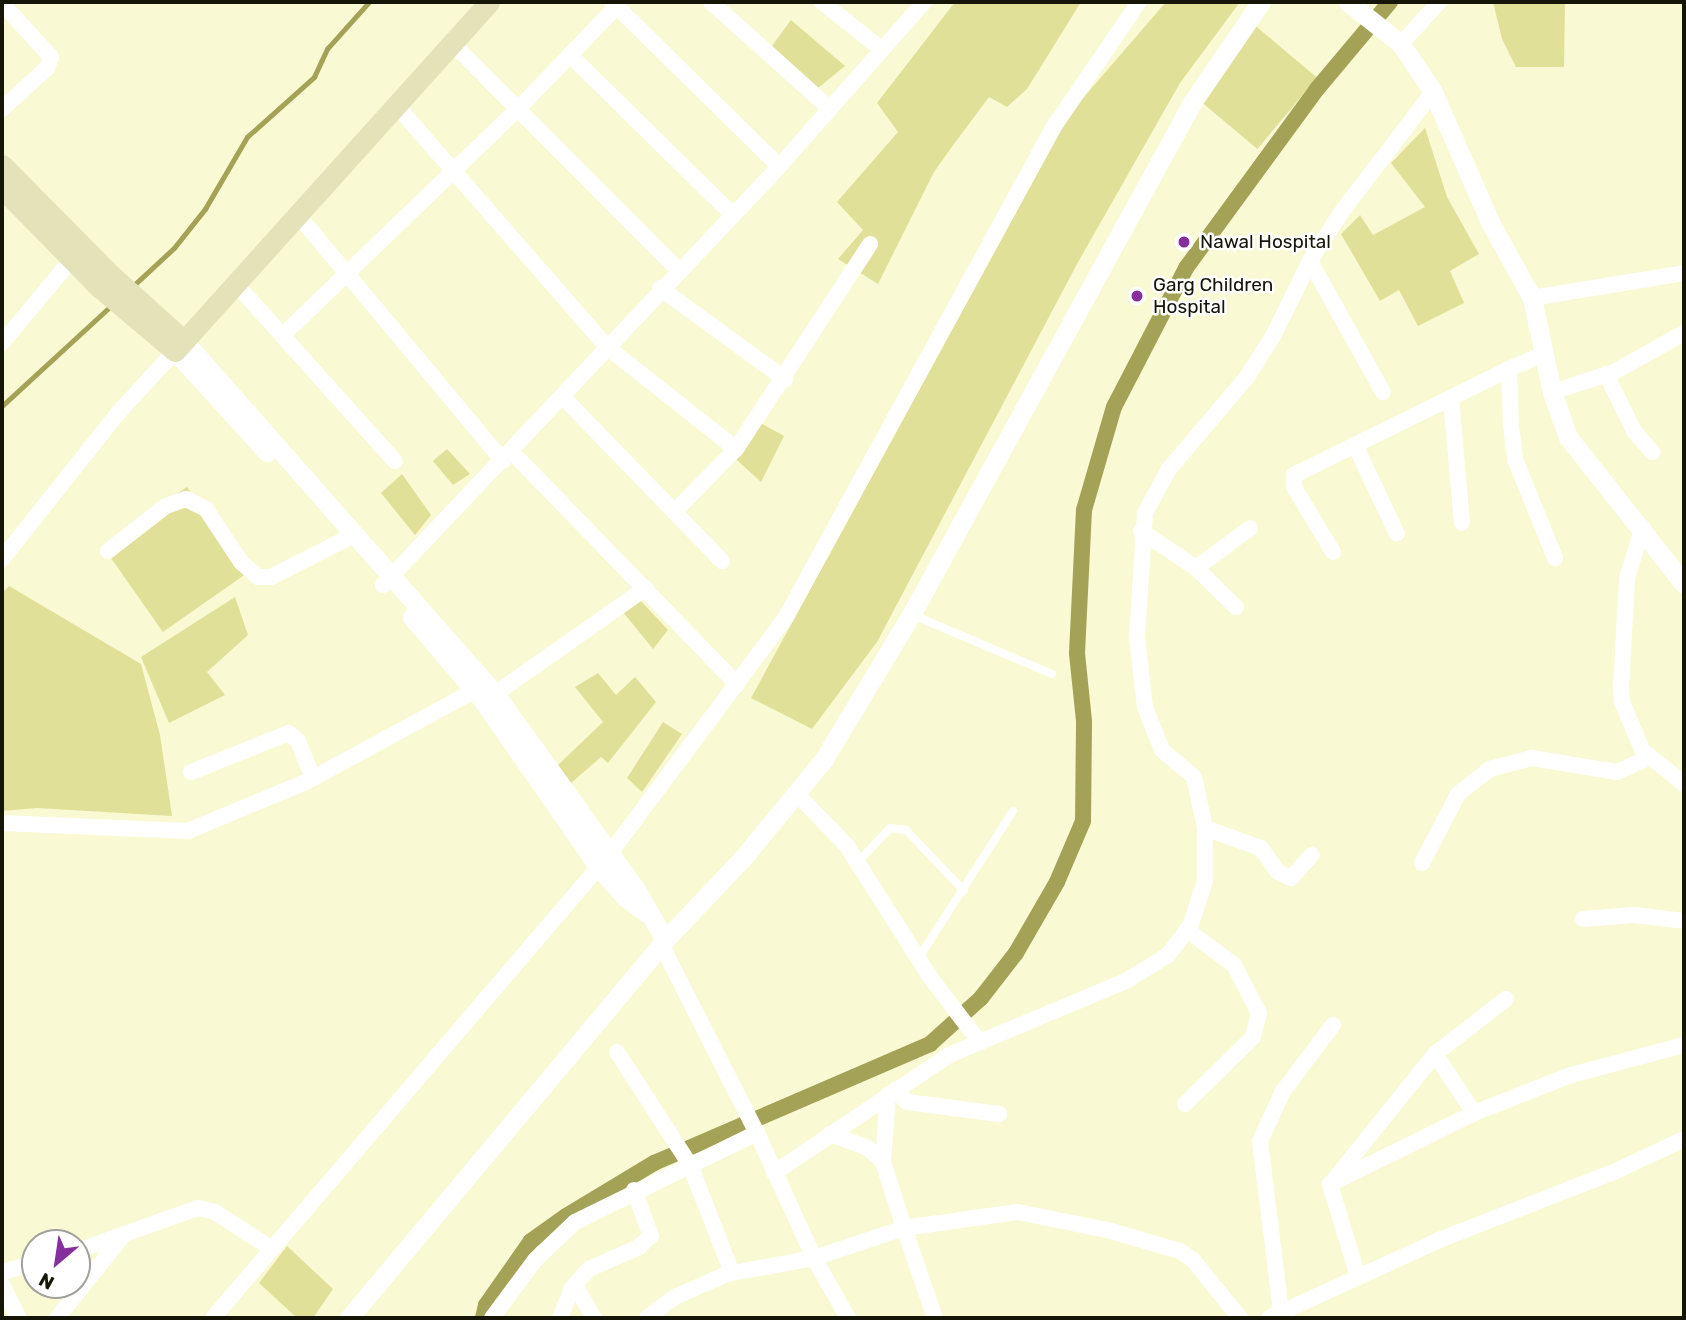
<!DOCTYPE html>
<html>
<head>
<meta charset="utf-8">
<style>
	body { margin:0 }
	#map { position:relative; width:1686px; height:1320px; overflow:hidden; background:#f9f9d4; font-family:Rubik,sans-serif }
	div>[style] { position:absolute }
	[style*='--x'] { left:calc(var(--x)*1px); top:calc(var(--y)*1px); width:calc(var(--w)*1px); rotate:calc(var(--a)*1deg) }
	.green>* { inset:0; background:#e1e099; transform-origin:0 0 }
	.stream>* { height:4.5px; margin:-2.25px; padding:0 2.25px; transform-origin:2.25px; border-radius:2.25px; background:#a4a257 }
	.canal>* { height:16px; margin:-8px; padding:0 8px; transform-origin:8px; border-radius:8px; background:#a4a257 }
	.service>* { height:8px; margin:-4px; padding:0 4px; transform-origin:4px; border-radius:4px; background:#fff }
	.minor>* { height:16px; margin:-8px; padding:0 8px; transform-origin:8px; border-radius:8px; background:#fff }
	.tertiary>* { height:19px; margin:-9.5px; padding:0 9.5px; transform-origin:9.5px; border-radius:9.5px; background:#fff }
	.secondary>* { height:21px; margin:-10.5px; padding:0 10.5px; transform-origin:10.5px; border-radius:10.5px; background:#e3e2b9 }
	.dots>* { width:19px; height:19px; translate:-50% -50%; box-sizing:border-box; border:4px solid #fff; border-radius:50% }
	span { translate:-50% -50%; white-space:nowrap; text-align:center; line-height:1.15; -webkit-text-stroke:5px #fff; paint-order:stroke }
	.poi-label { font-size:19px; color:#151508 }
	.left { translate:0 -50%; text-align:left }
	.frame { position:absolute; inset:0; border:4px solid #151508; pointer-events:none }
	.north { position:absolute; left:21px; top:1229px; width:70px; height:70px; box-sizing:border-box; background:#fff; border:2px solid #a1a19c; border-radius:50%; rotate:209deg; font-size:19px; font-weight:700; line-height:28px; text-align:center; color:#151508 }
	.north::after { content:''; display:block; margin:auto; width:24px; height:32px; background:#852f9d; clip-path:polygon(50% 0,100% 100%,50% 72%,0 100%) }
</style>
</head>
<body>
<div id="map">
	<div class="green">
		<div style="clip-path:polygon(955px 2px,1081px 2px,1027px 89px,1007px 107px,989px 97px,951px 148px,934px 172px,878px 284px,838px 259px,863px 230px,837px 202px,898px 132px,877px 103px)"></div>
		<div style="clip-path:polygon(1166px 2px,1240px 2px,1180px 83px,1077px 264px,877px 642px,812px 729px,751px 698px,1071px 112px)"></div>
		<div style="clip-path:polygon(1493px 2px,1565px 2px,1564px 67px,1516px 67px,1502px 39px)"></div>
		<div style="clip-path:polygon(791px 20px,845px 66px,818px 88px,772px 46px)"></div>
		<div style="left:1252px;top:23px;width:85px;height:93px;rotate:40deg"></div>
		<div style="clip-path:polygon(1425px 128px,1447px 197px,1479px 254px,1450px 271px,1464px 303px,1418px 326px,1399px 290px,1380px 301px,1341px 234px,1360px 215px,1373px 235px,1425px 207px,1391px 163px)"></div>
		<div style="clip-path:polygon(752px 418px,784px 436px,761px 482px,729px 453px)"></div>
		<div style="clip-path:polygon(447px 449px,470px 474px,453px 485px,433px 461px)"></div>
		<div style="clip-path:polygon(402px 474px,431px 515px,415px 535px,381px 493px)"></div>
		<div style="left:187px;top:487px;width:105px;height:103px;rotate:55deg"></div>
		<div style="clip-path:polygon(9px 586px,141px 664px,160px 735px,172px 816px,37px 808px,2px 811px,2px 593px)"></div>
		<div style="clip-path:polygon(235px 597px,248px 635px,207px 672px,225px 695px,169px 723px,141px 657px)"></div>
		<div style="clip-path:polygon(640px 600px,668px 630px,653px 649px,623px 612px)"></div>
		<div style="clip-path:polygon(598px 673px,616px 695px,635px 677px,656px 702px,608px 763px,601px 757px,571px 783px,558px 765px,603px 722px,575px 687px)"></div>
		<div style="clip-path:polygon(663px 722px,682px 734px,642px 792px,627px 778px)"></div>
		<div style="clip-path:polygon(287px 1246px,333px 1289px,313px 1318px,297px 1318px,259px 1283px)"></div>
	</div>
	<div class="stream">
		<div style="--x:132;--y:287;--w:57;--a:-42.9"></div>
		<div style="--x:174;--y:248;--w:50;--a:-51.5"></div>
		<div style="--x:205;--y:209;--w:83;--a:-59.7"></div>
		<div style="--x:247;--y:137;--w:90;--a:-41.8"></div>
		<div style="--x:314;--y:77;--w:31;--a:-65"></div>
		<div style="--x:327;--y:49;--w:63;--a:-48.2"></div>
		<div style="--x:2;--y:406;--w:149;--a:-42.6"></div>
	</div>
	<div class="canal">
		<div style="--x:483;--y:1318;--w:13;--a:-77"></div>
		<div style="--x:486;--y:1305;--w:78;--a:-54.9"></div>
		<div style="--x:531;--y:1241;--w:43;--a:-35.5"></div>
		<div style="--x:566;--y:1216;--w:103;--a:-31.1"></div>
		<div style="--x:654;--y:1163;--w:301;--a:-23.3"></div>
		<div style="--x:930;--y:1044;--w:69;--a:-42"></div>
		<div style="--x:981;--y:998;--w:57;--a:-52.1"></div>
		<div style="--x:1016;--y:953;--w:82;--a:-60"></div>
		<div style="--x:1057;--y:882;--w:66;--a:-66.9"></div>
		<div style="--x:1083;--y:821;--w:100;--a:-89.4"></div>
		<div style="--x:1084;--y:721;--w:68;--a:-95.9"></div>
		<div style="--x:1077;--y:653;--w:143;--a:-87.2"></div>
		<div style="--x:1084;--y:510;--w:107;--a:-73.8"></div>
		<div style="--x:1114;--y:407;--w:157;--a:-62.6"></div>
		<div style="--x:1186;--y:268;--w:222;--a:-53.8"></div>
		<div style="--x:1317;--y:89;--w:114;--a:-50"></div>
	</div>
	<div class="service">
		<div style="--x:913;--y:615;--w:151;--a:23"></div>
		<div style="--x:858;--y:862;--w:47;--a:-46.7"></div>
		<div style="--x:890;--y:828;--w:16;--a:7"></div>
		<div style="--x:906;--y:830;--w:84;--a:46.4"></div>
		<div style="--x:918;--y:959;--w:176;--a:-57.3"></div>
	</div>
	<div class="minor">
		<div style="--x:612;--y:2;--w:234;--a:44.5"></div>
		<div style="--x:711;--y:2;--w:159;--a:41.9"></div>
		<div style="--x:822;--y:2;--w:75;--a:38.5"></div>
		<div style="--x:2;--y:3;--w:73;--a:47.8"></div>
		<div style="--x:51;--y:57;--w:12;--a:110"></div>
		<div style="--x:47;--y:68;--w:61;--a:137.7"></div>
		<div style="--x:452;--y:43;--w:319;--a:45.1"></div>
		<div style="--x:1401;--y:44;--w:57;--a:-47.9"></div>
		<div style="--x:570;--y:55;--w:228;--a:44.5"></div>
		<div style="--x:396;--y:105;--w:321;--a:48.9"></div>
		<div style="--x:607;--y:347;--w:164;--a:38.3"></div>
		<div style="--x:298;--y:215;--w:320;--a:50.2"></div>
		<div style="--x:1310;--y:261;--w:150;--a:60.9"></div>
		<div style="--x:236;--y:284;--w:238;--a:48.1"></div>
		<div style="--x:660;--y:288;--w:155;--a:36.1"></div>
		<div style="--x:1532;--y:298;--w:154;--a:-9.3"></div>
		<div style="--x:284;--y:334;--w:323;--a:-43.9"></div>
		<div style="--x:517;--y:110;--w:144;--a:-46.1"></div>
		<div style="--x:2;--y:343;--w:109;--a:-50.2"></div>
		<div style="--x:1544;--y:354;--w:38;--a:157"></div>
		<div style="--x:1509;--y:369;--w:56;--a:88"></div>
		<div style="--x:1511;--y:425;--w:34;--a:83"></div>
		<div style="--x:1515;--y:459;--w:107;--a:68"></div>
		<div style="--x:1606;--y:374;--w:64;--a:63.8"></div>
		<div style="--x:1634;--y:431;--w:28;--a:49"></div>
		<div style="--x:1552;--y:392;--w:65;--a:-17.9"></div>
		<div style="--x:1614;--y:372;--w:80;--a:-29.1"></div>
		<div style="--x:562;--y:396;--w:230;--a:45.9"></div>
		<div style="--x:1451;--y:398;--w:125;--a:85"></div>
		<div style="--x:1355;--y:445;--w:98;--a:64.7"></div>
		<div style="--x:511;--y:451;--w:325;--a:45.9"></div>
		<div style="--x:674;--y:512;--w:88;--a:-45.5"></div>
		<div style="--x:736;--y:449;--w:245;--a:-56.8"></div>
		<div style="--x:1141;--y:531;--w:66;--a:33.9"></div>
		<div style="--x:1196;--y:568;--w:56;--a:44.3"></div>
		<div style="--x:108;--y:551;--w:73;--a:-37.8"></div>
		<div style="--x:166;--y:506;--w:21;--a:-19"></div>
		<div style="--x:186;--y:499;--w:22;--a:27"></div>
		<div style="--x:206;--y:509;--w:64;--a:56.6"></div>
		<div style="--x:241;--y:562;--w:23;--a:41"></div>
		<div style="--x:258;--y:577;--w:13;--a:0"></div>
		<div style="--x:271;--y:577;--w:82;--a:-26.9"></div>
		<div style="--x:1333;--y:552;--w:76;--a:-121"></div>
		<div style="--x:1294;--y:487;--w:12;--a:-90"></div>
		<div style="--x:1294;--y:475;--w:240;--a:-26.2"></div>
		<div style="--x:2;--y:559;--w:188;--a:-51.5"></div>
		<div style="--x:119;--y:412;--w:83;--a:-47.4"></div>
		<div style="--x:1196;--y:568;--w:67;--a:-36.5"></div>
		<div style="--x:383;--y:585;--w:572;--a:-46.56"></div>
		<div style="--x:776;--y:170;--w:224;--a:-48.6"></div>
		<div style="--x:495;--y:694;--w:184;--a:-35.1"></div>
		<div style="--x:1647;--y:754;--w:48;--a:39"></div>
		<div style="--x:191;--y:772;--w:105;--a:-21.7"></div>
		<div style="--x:289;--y:733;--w:12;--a:42"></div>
		<div style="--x:298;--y:741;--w:40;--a:68"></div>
		<div style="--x:797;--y:794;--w:72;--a:46.1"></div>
		<div style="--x:847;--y:846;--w:155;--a:57.6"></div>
		<div style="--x:930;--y:977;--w:79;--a:52.7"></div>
		<div style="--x:2;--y:823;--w:186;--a:2.5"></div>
		<div style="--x:188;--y:831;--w:128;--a:-22.6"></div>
		<div style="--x:306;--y:782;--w:204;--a:-28.5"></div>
		<div style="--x:1205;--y:828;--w:59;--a:19.7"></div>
		<div style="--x:1261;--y:848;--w:29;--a:55"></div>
		<div style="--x:1278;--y:872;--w:14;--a:25"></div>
		<div style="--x:1291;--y:878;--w:31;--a:-48"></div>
		<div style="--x:1422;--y:863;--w:78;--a:-62.4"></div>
		<div style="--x:1458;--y:794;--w:41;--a:-38"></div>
		<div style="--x:1490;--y:769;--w:43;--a:-14.7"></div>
		<div style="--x:1532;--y:758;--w:86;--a:9.4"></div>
		<div style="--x:1617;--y:772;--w:32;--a:-24"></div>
		<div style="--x:1646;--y:759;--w:62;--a:-112.8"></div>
		<div style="--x:1622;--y:702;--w:15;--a:-94"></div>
		<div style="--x:1621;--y:687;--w:109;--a:-86.8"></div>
		<div style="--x:1627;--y:578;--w:53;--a:-72.6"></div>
		<div style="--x:1583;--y:919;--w:51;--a:-4.5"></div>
		<div style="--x:1634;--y:915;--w:50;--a:6.8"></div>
		<div style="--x:661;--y:944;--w:212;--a:63.1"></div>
		<div style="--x:757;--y:1133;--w:137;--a:65.5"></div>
		<div style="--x:814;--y:1258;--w:69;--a:60.5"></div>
		<div style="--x:617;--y:1052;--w:135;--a:57.1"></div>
		<div style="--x:690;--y:1165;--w:116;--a:68.7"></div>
		<div style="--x:1435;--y:1054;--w:71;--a:56.5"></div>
		<div style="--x:895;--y:1090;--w:17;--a:45"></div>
		<div style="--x:907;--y:1102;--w:93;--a:7.4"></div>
		<div style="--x:1185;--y:1104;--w:95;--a:-44.6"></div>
		<div style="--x:1253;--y:1037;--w:25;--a:-76"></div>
		<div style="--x:1259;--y:1013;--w:54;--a:-117.5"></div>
		<div style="--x:1234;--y:965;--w:59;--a:-143.3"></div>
		<div style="--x:830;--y:1134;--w:40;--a:20.2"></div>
		<div style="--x:868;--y:1148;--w:21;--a:43"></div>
		<div style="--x:883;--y:1162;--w:69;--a:72.3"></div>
		<div style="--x:904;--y:1228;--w:115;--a:-8"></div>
		<div style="--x:1018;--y:1212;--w:95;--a:11.5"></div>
		<div style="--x:1111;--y:1231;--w:72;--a:16.2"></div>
		<div style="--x:1180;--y:1251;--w:16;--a:35"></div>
		<div style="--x:1193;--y:1260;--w:75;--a:51"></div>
		<div style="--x:883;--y:1162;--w:68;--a:-85.8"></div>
		<div style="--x:774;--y:1173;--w:211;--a:-34"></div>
		<div style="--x:949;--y:1055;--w:192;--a:-22.7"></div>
		<div style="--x:1126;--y:981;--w:49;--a:-31.8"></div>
		<div style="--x:1168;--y:955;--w:39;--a:-53"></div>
		<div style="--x:1191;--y:924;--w:45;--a:-72"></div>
		<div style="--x:1205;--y:881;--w:53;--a:-90"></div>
		<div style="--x:1205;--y:828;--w:52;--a:-102.2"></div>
		<div style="--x:1194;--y:777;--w:42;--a:-139.8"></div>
		<div style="--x:1162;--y:750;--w:46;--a:-111.6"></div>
		<div style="--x:1145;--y:707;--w:70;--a:-96.5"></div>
		<div style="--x:1137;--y:637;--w:124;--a:-86.3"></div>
		<div style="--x:1145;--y:513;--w:50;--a:-61.4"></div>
		<div style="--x:1169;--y:469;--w:121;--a:-49.7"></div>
		<div style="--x:1247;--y:377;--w:49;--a:-57.6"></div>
		<div style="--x:1273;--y:336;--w:84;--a:-63.7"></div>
		<div style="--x:1310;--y:261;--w:56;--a:-57.4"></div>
		<div style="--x:1340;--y:214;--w:153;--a:-52.7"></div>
		<div style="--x:1333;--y:1181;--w:163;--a:-51.2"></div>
		<div style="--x:1435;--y:1054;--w:90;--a:-37.8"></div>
		<div style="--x:77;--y:1251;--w:128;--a:-19.6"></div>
		<div style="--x:198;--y:1208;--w:17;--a:13"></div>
		<div style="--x:215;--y:1212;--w:68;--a:33"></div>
		<div style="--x:2;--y:1272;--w:34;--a:-15"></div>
		<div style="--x:1358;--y:1277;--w:97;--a:-106.8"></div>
		<div style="--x:1330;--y:1184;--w:161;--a:-26.2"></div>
		<div style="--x:1474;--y:1113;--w:104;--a:-21.4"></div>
		<div style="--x:1571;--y:1075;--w:117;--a:-14.9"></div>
		<div style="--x:2;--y:1285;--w:37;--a:63"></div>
		<div style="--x:575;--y:1285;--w:38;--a:60"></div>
		<div style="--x:1281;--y:1312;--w:172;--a:-97"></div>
		<div style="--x:1260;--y:1141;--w:55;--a:-65.3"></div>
		<div style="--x:1283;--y:1091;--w:83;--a:-52.9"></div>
		<div style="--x:57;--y:1318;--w:102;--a:-51.3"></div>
		<div style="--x:213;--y:1318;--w:608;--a:-49.47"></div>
		<div style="--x:608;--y:856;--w:298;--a:-53.3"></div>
		<div style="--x:786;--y:617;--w:557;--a:-61.36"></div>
		<div style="--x:1053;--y:128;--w:153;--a:-55.7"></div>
		<div style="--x:492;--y:1318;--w:72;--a:-53.4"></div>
		<div style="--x:535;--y:1260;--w:55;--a:-43.5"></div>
		<div style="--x:575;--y:1222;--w:203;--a:-26.1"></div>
		<div style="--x:560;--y:1318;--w:32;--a:-68"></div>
		<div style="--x:572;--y:1288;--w:25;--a:-48"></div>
		<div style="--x:589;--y:1269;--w:55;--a:-23.7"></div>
		<div style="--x:639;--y:1247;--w:16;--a:-43"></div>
		<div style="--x:651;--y:1236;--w:49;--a:-110.3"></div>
		<div style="--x:647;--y:1318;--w:35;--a:-37"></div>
		<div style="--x:675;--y:1297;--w:57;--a:-23.9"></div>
		<div style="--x:727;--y:1274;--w:88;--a:-10.4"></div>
		<div style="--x:814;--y:1258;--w:95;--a:-18.4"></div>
		<div style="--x:904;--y:1228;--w:95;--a:71"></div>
		<div style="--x:1269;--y:1318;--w:187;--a:-24.6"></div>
		<div style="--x:1439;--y:1240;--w:190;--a:-21.3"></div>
		<div style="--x:1616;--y:1171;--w:75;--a:-25.2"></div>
	</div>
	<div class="tertiary">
		<div style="--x:1348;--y:2;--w:68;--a:38.4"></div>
		<div style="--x:1401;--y:44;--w:58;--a:56.3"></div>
		<div style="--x:1433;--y:92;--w:144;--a:66.3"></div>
		<div style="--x:1491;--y:224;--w:85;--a:61"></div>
		<div style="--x:1532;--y:298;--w:96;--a:78"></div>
		<div style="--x:1552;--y:392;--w:48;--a:70.4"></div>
		<div style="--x:1568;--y:437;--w:187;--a:51.7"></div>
		<div style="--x:184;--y:341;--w:470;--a:48.6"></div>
		<div style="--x:495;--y:694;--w:239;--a:54.2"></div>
		<div style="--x:635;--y:888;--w:60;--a:60"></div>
		<div style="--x:175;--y:351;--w:137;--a:47.7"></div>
		<div style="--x:412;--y:617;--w:111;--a:49.7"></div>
		<div style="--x:484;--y:702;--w:200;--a:55.2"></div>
		<div style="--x:598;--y:866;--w:41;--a:48.9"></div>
		<div style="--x:625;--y:897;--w:26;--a:37"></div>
		<div style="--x:349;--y:1318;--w:493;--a:-50.1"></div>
		<div style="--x:665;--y:940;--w:112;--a:-46.5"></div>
		<div style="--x:742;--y:859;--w:129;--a:-50.6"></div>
		<div style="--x:824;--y:759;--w:168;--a:-58.9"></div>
		<div style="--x:911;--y:615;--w:586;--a:-61.25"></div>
		<div style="--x:1193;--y:101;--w:120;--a:-55.5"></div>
	</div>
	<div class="secondary">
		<div style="--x:2;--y:165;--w:155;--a:45.3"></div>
		<div style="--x:111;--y:275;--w:98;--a:42.1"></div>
		<div style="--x:2;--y:188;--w:139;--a:45.6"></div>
		<div style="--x:99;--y:287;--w:99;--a:40.1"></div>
		<div style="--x:175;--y:351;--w:469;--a:-48"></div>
	</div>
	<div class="dots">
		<div style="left:1184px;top:242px;background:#852f9d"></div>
		<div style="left:1137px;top:296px;background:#852f9d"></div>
	</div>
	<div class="poi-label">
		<span class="left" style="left:1200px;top:242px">Nawal Hospital</span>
		<span class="left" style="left:1153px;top:296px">Garg Children<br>Hospital</span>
	</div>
	<div class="frame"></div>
	<div class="north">N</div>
</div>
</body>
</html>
